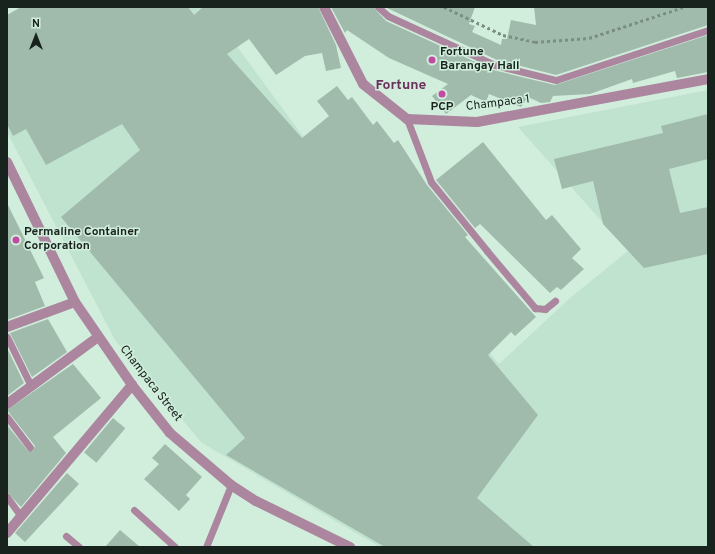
<!DOCTYPE html>
<html>
<head>
<meta charset="utf-8">
<style>
	body { margin:0 }
	#map { position:relative; width:715px; height:554px; overflow:hidden; background:#d1eddc; font-family:Overpass,sans-serif }
	div>[style] { position:absolute }
	[style*='--x'] { left:calc(var(--x)*1px); top:calc(var(--y)*1px); width:calc(var(--w)*1px); rotate:calc(var(--a)*1deg) }
	.built>* { inset:0; background:#c0e3cf }
	.building>* { inset:0; background:#a0bbab; transform-origin:0 0 }
	.path>* { height:2.5px; margin-top:-1.25px; transform-origin:0; background:repeating-linear-gradient(90deg,#7a8e82 0 3px,transparent 0 6px) }
	.service>* { height:7px; margin:-3.5px; padding:0 3.5px; transform-origin:3.5px; border-radius:3.5px; background:#ab869e }
	.minor>* { height:10px; margin:-5px; padding:0 5px; transform-origin:5px; border-radius:5px; background:#ab869e }
	.tertiary>* { height:10px; margin:-5px; padding:0 5px; transform-origin:5px; border-radius:5px; background:#ab869e }
	.dots>* { width:11px; height:11px; translate:-50% -50%; box-sizing:border-box; border:2px solid #d1eddc; border-radius:50% }
	span { translate:-50% -50%; white-space:nowrap; text-align:center; line-height:1.15; -webkit-text-stroke:3px #d1eddc; paint-order:stroke }
	.poi-label { font-size:12px; color:#18231d; font-weight:700 }
	.left { translate:0 -50%; text-align:left }
	.street-label { font-size:12px; color:#18231d }
	.quarter-label { font-size:14px; color:#6b305a; font-weight:700 }
	.frame { position:absolute; inset:0; border:8px solid #18231d; pointer-events:none }
	.north { position:absolute; left:16px; top:16px; width:40px; height:40px; -webkit-text-stroke:3px #d1eddc; paint-order:stroke; rotate:0deg; font-size:11px; font-weight:700; line-height:16px; text-align:center; color:#18231d }
	.north::after { content:''; display:block; margin:auto; width:14px; height:18px; background:#18231d; clip-path:polygon(50% 0,100% 100%,50% 72%,0 100%) }
</style>
</head>
<body>
<div id="map">
	<div class="built">
		<div style="clip-path:polygon(102px 7px,208px 7px,302px 135px,499px 364px,570px 298px,628px 251px,518px 127px,708px 90px,708px 547px,380px 547px,202px 443px,115px 340px,7px 132px,7px 66px)"></div>
	</div>
	<div class="building">
		<div style="clip-path:polygon(21px 7px,188px 7px,194px 15px,203px 7px,318px 7px,336px 45px,341px 68px,326px 71px,322px 53px,305px 56px,276px 75px,249px 39px,227px 54px,302px 138px,329px 116px,317px 101px,337px 86px,348px 100px,352px 97px,373px 125px,377px 121px,394px 143px,398px 140px,427px 185px,468px 235px,465px 237px,536px 317px,515px 336px,511px 332px,488px 355px,538px 415px,477px 498px,534px 547px,385px 547px,226px 455px,245px 438px,61px 217px,140px 150px,122px 124px,46px 165px,26px 129px,13px 136px,7px 124px,7px 15px)"></div>
		<div style="clip-path:polygon(331px 7px,373px 7px,386px 21px,493px 70px,555px 85px,708px 35px,708px 72px,677px 78px,675px 71px,633px 83px,632px 79px,590px 94px,553px 96px,550px 102px,541px 103px,528px 97px,521px 107px,489px 94px,486px 102px,471px 95px,446px 114px,432px 96px,448px 84px,389px 58px,347px 30px,345px 33px)"></div>
		<div style="clip-path:polygon(385px 7px,475px 7px,469px 24px,475px 26px,472px 32px,501px 45px,502px 39px,507px 39px,511px 20px,536px 25px,534px 7px,708px 7px,708px 25px,556px 75px,497px 60px)"></div>
		<div style="clip-path:polygon(708px 114px,708px 159px,669px 169px,680px 213px,708px 207px,708px 254px,644px 268px,603px 224px,593px 181px,562px 189px,554px 159px,663px 133px,661px 126px)"></div>
		<div style="clip-path:polygon(483px 142px,546px 220px,552px 215px,581px 249px,572px 258px,584px 269px,561px 290px,557px 287px,550px 293px,480px 224px,475px 228px,436px 180px)"></div>
		<div style="clip-path:polygon(7px 203px,44px 278px,35px 282px,45px 306px,7px 320px)"></div>
		<div style="clip-path:polygon(48px 319px,67px 352px,32px 377px,10px 333px)"></div>
		<div style="clip-path:polygon(7px 348px,24px 383px,7px 396px)"></div>
		<div style="clip-path:polygon(73px 364px,101px 398px,53px 437px,66px 453px,21px 507px,7px 492px,7px 425px,28px 451px,33px 451px,35px 446px,7px 410px)"></div>
		<div style="left:113px;top:418px;width:16px;height:45px;rotate:40deg"></div>
		<div style="clip-path:polygon(165px 444px,202px 477px,186px 495px,190px 499px,179px 511px,144px 479px,159px 464px,152px 458px)"></div>
		<div style="clip-path:polygon(67px 473px,79px 484px,25px 542px,15px 533px)"></div>
		<div style="clip-path:polygon(120px 530px,140px 547px,105px 547px)"></div>
	</div>
	<div class="path">
		<div style="--x:444;--y:7;--w:65;--a:25.4"></div>
		<div style="--x:503;--y:35;--w:33;--a:12"></div>
		<div style="--x:535;--y:42;--w:54;--a:-4.2"></div>
		<div style="--x:589;--y:38;--w:100;--a:-18.1"></div>
	</div>
	<div class="service">
		<div style="--x:378;--y:7;--w:13;--a:42"></div>
		<div style="--x:388;--y:16;--w:118;--a:24.6"></div>
		<div style="--x:495;--y:65;--w:63;--a:13.8"></div>
		<div style="--x:556;--y:80;--w:160;--a:-18.2"></div>
		<div style="--x:407;--y:119;--w:67;--a:69.1"></div>
		<div style="--x:431;--y:182;--w:89;--a:50.9"></div>
		<div style="--x:487;--y:251;--w:75;--a:49.9"></div>
		<div style="--x:535;--y:308;--w:10;--a:6"></div>
		<div style="--x:545;--y:309;--w:13;--a:-39"></div>
		<div style="--x:7;--y:337;--w:55;--a:63.9"></div>
		<div style="--x:7;--y:417;--w:38;--a:53"></div>
		<div style="--x:7;--y:497;--w:24;--a:54"></div>
		<div style="--x:134;--y:510;--w:55;--a:42.1"></div>
		<div style="--x:66;--y:536;--w:17;--a:40"></div>
		<div style="--x:206;--y:547;--w:67;--a:-68"></div>
	</div>
	<div class="minor">
		<div style="--x:324;--y:7;--w:86;--a:63.1"></div>
		<div style="--x:363;--y:84;--w:56;--a:38.5"></div>
		<div style="--x:407;--y:119;--w:70;--a:2.5"></div>
		<div style="--x:477;--y:122;--w:235;--a:-10.5"></div>
		<div style="--x:7;--y:327;--w:72;--a:-20.2"></div>
		<div style="--x:7;--y:404;--w:113;--a:-36.4"></div>
		<div style="--x:7;--y:533;--w:194;--a:-49.8"></div>
	</div>
	<div class="tertiary">
		<div style="--x:7;--y:162;--w:156;--a:64.1"></div>
		<div style="--x:75;--y:302;--w:101;--a:55.5"></div>
		<div style="--x:132;--y:385;--w:61;--a:51.6"></div>
		<div style="--x:170;--y:433;--w:80;--a:40.4"></div>
		<div style="--x:231;--y:485;--w:30;--a:33"></div>
		<div style="--x:256;--y:501;--w:105;--a:26.1"></div>
	</div>
	<div class="dots">
		<div style="left:432px;top:60px;background:#c14ba2"></div>
		<div style="left:442px;top:94px;background:#c14ba2"></div>
		<div style="left:16px;top:240px;background:#c14ba2"></div>
	</div>
	<div class="poi-label">
		<span class="left" style="left:440px;top:60px">Fortune<br>Barangay Hall</span>
		<span style="left:442px;top:108px">PCP</span>
		<span class="left" style="left:24px;top:240px">Permaline Container<br>Corporation</span>
	</div>
	<div class="street-label">
		<span style="left:498px;top:104px;rotate:-7deg">Champaca 1</span>
		<span style="left:150px;top:384px;rotate:52deg">Champaca Street</span>
	</div>
	<div class="quarter-label">
		<span style="left:401px;top:86px">Fortune</span>
	</div>
	<div class="frame"></div>
	<div class="north">N</div>
</div>
</body>
</html>
